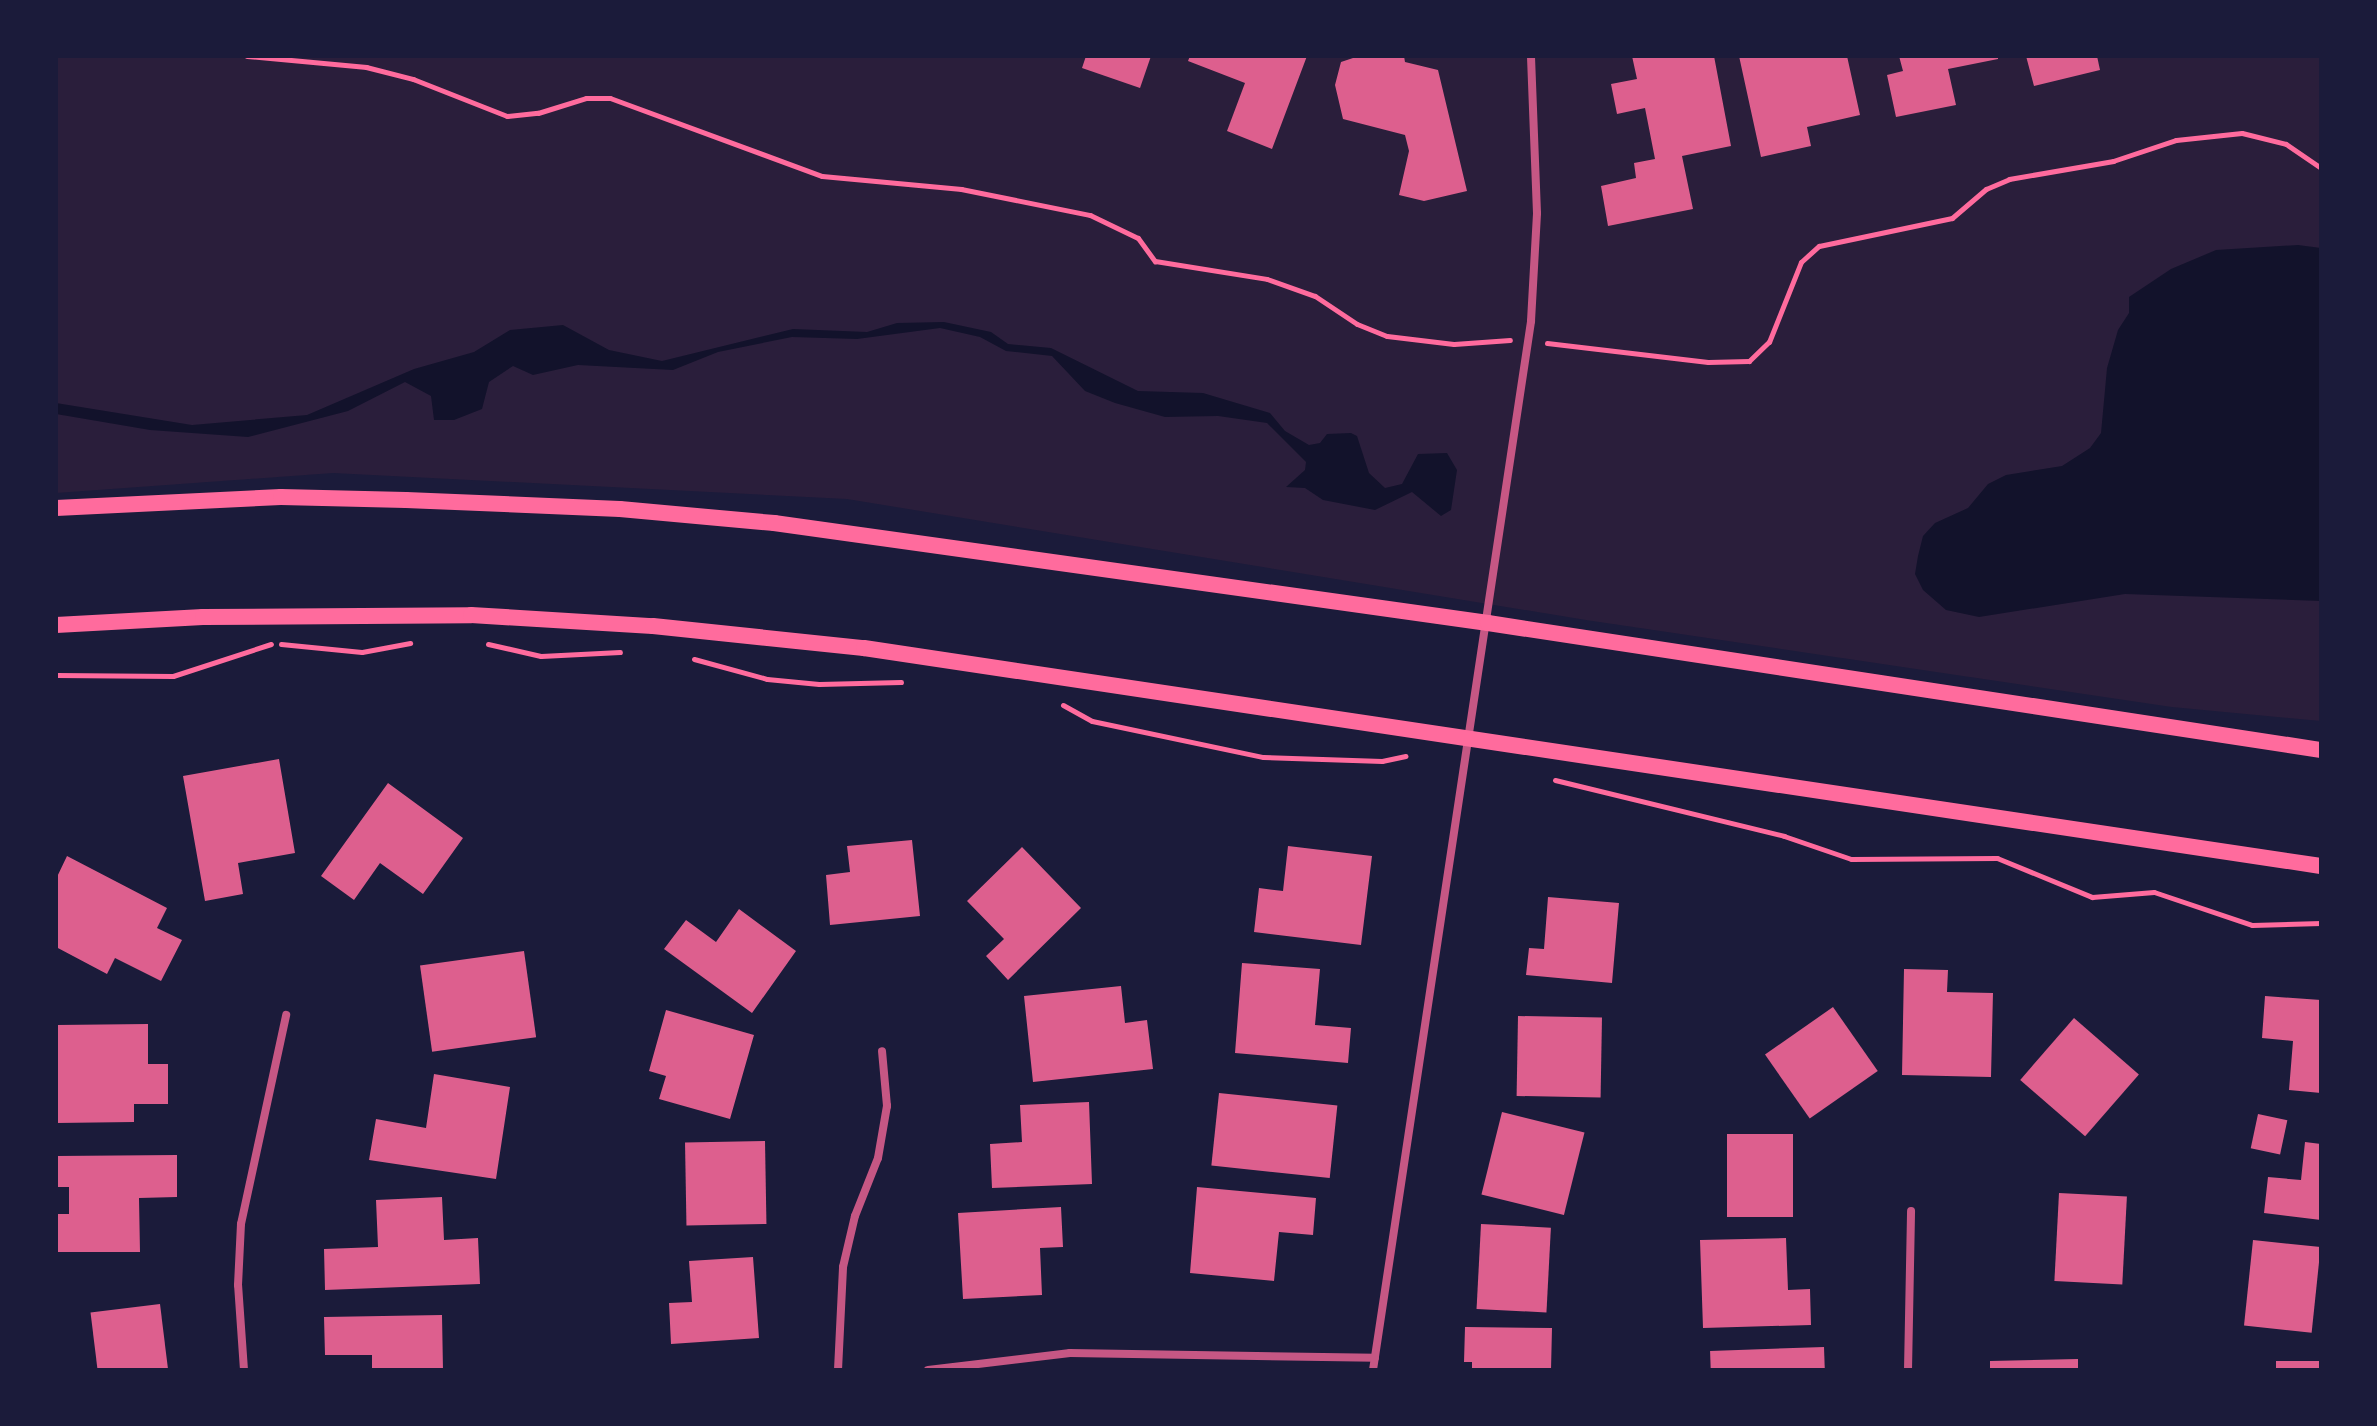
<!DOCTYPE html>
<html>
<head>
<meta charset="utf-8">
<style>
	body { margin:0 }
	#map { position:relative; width:2377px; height:1426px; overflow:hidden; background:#1b1b3a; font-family:"Noto Sans",sans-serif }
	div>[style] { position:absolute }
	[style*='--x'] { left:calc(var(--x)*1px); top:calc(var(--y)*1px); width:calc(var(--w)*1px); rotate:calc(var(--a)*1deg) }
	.green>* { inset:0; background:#2a1e3b }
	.water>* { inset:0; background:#12122b }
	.building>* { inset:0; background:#dd5f8e; transform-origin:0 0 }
	.path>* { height:5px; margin:-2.5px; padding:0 2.5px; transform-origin:2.5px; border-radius:2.5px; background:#ff6b9d }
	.minor>* { height:8px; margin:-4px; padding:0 4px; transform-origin:4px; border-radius:4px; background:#c65784 }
	.secondary>* { height:16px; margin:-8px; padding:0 8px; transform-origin:8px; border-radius:8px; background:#ff6b9d }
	span { translate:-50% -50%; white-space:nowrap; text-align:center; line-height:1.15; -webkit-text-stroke:6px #1b1b3a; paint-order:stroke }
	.frame { position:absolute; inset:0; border:58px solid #1b1b3a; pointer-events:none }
</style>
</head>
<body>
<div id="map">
	<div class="green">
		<div style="clip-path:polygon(56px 56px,2321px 56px,2321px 721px,2172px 707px,1586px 620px,847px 499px,333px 473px,56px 493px)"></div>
	</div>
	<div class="water">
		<div style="clip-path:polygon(2298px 245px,2321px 248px,2321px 601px,2125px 594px,1979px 617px,1946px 610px,1923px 590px,1915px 574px,1918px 556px,1923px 536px,1935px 523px,1968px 508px,1988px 484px,2006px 475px,2062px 466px,2090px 448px,2101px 433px,2107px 368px,2118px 330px,2129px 313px,2129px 297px,2171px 269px,2216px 250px)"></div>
		<div style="clip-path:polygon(944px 322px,991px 332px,1008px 344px,1051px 348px,1138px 391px,1203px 393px,1270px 413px,1285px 431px,1309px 445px,1320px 443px,1327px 434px,1351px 433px,1357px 436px,1369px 473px,1385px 488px,1402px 484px,1418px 454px,1447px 453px,1457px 470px,1451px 510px,1441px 516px,1412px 492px,1375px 510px,1323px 500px,1305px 488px,1286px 487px,1305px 470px,1306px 462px,1267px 423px,1218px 416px,1165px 417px,1115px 403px,1085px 391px,1052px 356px,1006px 351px,980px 337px,940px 328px,857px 339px,792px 337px,718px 352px,673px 370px,578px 365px,533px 375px,513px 366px,489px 382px,482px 409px,454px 420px,434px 420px,431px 396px,405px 382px,348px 411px,248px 437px,150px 430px,56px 414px,56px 403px,192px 425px,307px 415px,414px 369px,474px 352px,510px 330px,563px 325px,609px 350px,662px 361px,793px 329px,867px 332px,897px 323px)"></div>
	</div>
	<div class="building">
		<div style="clip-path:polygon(1086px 56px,1151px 56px,1140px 88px,1082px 68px)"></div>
		<div style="clip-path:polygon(1190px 56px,1307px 56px,1272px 149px,1227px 131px,1245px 83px,1188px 61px)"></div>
		<div style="clip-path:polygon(1359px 56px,1404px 56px,1405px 62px,1438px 70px,1467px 191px,1424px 201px,1399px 195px,1409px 151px,1405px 135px,1343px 119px,1335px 85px,1341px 62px)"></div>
		<div style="clip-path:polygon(1632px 56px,1714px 56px,1731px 146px,1682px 156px,1693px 209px,1608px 226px,1601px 186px,1636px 178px,1634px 163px,1655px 159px,1645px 108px,1617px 114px,1611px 84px,1637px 79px)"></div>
		<div style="clip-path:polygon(1739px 56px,1847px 56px,1860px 115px,1807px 127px,1811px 146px,1761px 157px)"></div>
		<div style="clip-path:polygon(1899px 56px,1998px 56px,1998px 59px,1948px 69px,1956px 105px,1896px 117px,1887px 75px,1903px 71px)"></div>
		<div style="clip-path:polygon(2026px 56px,2097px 56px,2100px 70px,2034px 86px)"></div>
		<div style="clip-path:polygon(279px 759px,295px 853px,238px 863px,243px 894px,205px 901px,183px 776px)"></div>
		<div style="clip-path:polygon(388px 783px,463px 838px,423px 894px,380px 863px,354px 900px,321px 876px)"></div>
		<div style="clip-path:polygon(912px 840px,920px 916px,830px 925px,826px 875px,850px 872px,847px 846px)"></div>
		<div style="clip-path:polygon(1288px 846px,1372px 856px,1361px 945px,1254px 932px,1259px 888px,1283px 891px)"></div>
		<div style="clip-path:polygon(1022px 847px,1081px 908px,1008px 980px,986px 956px,1004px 939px,967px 901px)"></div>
		<div style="clip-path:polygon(67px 856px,167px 908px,157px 928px,182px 940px,161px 981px,115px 958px,107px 974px,56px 947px,56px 879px)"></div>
		<div style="clip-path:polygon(1548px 897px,1619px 903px,1612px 983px,1526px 975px,1529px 948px,1544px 949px)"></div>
		<div style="clip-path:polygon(739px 909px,796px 951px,752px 1013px,664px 949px,686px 920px,716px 942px)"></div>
		<div style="left:524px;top:951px;width:87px;height:105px;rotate:82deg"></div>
		<div style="clip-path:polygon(1242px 963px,1320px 969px,1315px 1025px,1351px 1028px,1348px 1063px,1235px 1053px)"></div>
		<div style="clip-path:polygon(1904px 969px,1948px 970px,1947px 992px,1993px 993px,1991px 1077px,1902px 1075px)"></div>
		<div style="clip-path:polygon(1121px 986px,1125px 1023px,1147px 1020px,1153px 1069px,1033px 1082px,1024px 996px)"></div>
		<div style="clip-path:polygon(2265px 996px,2321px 1000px,2321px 1093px,2289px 1090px,2293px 1041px,2262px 1038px)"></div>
		<div style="left:1833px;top:1007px;width:78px;height:83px;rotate:55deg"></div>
		<div style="clip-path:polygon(666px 1010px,754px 1035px,730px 1119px,659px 1099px,666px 1076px,649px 1071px)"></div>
		<div style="left:1518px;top:1016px;width:84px;height:80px;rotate:1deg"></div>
		<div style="left:2074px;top:1018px;width:86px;height:82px;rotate:41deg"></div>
		<div style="clip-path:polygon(148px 1024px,148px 1064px,168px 1064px,168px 1104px,134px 1104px,134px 1122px,56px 1123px,56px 1025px)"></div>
		<div style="clip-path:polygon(434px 1074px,510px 1087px,496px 1179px,369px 1160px,376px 1119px,426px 1128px)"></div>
		<div style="left:1219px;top:1093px;width:119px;height:73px;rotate:6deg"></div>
		<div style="clip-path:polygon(1089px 1102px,1092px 1184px,992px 1188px,990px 1144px,1022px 1142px,1020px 1105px)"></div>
		<div style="left:1502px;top:1112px;width:85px;height:85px;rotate:14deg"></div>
		<div style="left:2258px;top:1114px;width:30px;height:35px;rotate:12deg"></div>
		<div style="left:1727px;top:1134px;width:66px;height:83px"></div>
		<div style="left:765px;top:1141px;width:83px;height:80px;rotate:89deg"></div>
		<div style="clip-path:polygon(2305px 1142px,2321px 1144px,2321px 1220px,2264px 1213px,2268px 1177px,2301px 1180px)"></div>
		<div style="clip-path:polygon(177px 1155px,177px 1197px,139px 1198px,140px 1252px,56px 1252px,56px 1214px,69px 1214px,69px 1187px,56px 1187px,56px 1156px)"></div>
		<div style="clip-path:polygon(1197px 1187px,1316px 1198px,1313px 1235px,1279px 1232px,1274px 1281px,1190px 1273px)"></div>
		<div style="left:2059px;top:1193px;width:68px;height:88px;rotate:3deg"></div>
		<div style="clip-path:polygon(442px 1197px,444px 1240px,478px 1238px,480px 1284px,325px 1290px,324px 1249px,378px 1247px,376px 1200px)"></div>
		<div style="clip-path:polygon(1061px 1207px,1063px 1247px,1040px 1248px,1042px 1295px,963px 1299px,958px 1213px)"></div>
		<div style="left:1481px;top:1224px;width:70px;height:85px;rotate:3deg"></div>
		<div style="clip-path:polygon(1786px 1238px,1788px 1290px,1810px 1289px,1811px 1325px,1703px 1328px,1700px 1240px)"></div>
		<div style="left:2253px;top:1240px;width:68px;height:86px;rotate:6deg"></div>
		<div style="clip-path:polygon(753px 1257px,759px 1338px,671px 1344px,669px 1303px,692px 1302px,689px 1261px)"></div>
		<div style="left:160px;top:1304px;width:66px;height:70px;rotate:83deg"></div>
		<div style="clip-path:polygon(442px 1315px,443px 1370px,372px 1370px,372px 1355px,325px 1355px,324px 1317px)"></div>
		<div style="clip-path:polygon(1465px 1327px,1552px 1328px,1551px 1370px,1472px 1370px,1472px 1362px,1464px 1362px)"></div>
		<div style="left:1824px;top:1347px;width:23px;height:114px;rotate:88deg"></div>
		<div style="clip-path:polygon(2078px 1359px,2078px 1370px,1990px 1370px,1990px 1361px)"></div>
		<div style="left:2276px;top:1361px;width:45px;height:9px"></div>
	</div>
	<div class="path">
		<div style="--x:247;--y:56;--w:120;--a:5.3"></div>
		<div style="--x:366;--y:67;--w:49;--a:14.3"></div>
		<div style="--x:413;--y:79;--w:101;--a:21.5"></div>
		<div style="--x:507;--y:116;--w:31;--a:-6"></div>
		<div style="--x:538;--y:113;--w:50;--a:-17.4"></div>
		<div style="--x:586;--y:98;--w:24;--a:0"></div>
		<div style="--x:610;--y:98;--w:226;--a:20.2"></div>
		<div style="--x:822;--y:176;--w:140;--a:5.3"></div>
		<div style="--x:961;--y:189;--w:132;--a:11.4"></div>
		<div style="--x:1090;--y:215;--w:53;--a:25.6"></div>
		<div style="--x:1138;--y:238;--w:29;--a:54"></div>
		<div style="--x:1155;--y:261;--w:113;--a:9.1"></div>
		<div style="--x:1267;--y:279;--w:51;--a:19.5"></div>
		<div style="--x:1315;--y:296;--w:50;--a:33.7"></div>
		<div style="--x:1357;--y:324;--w:32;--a:22"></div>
		<div style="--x:1387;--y:336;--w:67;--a:6.8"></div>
		<div style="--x:1454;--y:344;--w:56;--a:-4.1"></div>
		<div style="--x:1547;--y:343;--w:162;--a:6.7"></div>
		<div style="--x:1708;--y:362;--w:41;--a:-1.4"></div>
		<div style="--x:1749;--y:361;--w:28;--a:-44"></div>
		<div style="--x:1769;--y:342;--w:86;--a:-68.2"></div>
		<div style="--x:1801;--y:262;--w:24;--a:-42"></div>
		<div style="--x:1819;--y:246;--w:136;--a:-11.9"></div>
		<div style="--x:1952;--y:218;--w:45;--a:-40.5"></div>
		<div style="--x:1986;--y:189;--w:25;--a:-23"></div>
		<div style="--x:2009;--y:179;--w:106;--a:-9.8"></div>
		<div style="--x:2113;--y:161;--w:66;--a:-18.4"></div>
		<div style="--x:2176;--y:140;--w:66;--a:-6.1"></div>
		<div style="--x:2242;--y:133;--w:45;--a:14"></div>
		<div style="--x:2286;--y:144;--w:42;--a:34.4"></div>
		<div style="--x:281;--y:644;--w:81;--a:5.6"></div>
		<div style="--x:362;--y:652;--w:49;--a:-10.6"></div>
		<div style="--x:488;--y:644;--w:54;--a:12.8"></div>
		<div style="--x:541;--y:656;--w:79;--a:-2.9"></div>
		<div style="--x:694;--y:659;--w:76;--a:15.3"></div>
		<div style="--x:767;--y:679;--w:52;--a:5.5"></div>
		<div style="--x:819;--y:684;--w:82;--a:-1.4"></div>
		<div style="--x:56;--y:675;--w:117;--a:0.5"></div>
		<div style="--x:173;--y:676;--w:103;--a:-18.1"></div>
		<div style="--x:1063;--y:705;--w:33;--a:29"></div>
		<div style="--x:1092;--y:721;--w:175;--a:11.9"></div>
		<div style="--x:1263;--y:757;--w:119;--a:1.9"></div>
		<div style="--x:1382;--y:761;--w:24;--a:-12"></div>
		<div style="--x:1555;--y:780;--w:236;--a:13.7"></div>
		<div style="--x:1784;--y:836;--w:71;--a:18.9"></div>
		<div style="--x:1851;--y:859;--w:146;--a:-0.4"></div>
		<div style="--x:1997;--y:858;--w:103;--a:22.3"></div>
		<div style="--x:2092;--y:897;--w:62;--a:-4.6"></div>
		<div style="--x:2154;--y:892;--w:103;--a:18.6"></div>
		<div style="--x:2252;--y:925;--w:69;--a:-1.7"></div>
	</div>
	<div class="minor">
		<div style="--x:244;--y:1370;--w:85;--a:-94"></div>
		<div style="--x:238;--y:1285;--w:61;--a:-87.2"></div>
		<div style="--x:241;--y:1224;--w:214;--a:-77.8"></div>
		<div style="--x:838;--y:1370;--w:103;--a:-87.2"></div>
		<div style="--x:843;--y:1267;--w:52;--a:-76.8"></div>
		<div style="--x:855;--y:1216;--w:62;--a:-68.4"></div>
		<div style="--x:878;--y:1158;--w:53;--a:-80.2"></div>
		<div style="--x:887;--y:1106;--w:55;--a:-95.2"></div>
		<div style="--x:928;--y:1370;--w:143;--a:-6.8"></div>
		<div style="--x:1070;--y:1353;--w:305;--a:0.9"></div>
		<div style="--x:1373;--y:1370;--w:1061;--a:-81.43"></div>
		<div style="--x:1531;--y:321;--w:108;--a:-86.8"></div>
		<div style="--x:1537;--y:213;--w:157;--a:-92.2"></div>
		<div style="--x:1908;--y:1370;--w:159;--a:-88.9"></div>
	</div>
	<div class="secondary">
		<div style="--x:56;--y:508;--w:225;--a:-2.8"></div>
		<div style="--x:281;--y:497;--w:125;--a:1.4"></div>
		<div style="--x:406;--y:500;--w:214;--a:2.4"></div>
		<div style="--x:620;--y:509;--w:155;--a:5.2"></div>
		<div style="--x:774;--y:523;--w:721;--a:7.97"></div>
		<div style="--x:1488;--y:623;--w:843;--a:8.67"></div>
		<div style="--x:56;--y:625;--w:147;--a:-3.1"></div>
		<div style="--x:203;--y:617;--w:268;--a:-0.4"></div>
		<div style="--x:471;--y:615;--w:182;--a:3.5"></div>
		<div style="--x:653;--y:626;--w:212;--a:6"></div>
		<div style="--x:864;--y:648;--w:1473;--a:8.51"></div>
	</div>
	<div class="frame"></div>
</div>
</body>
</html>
